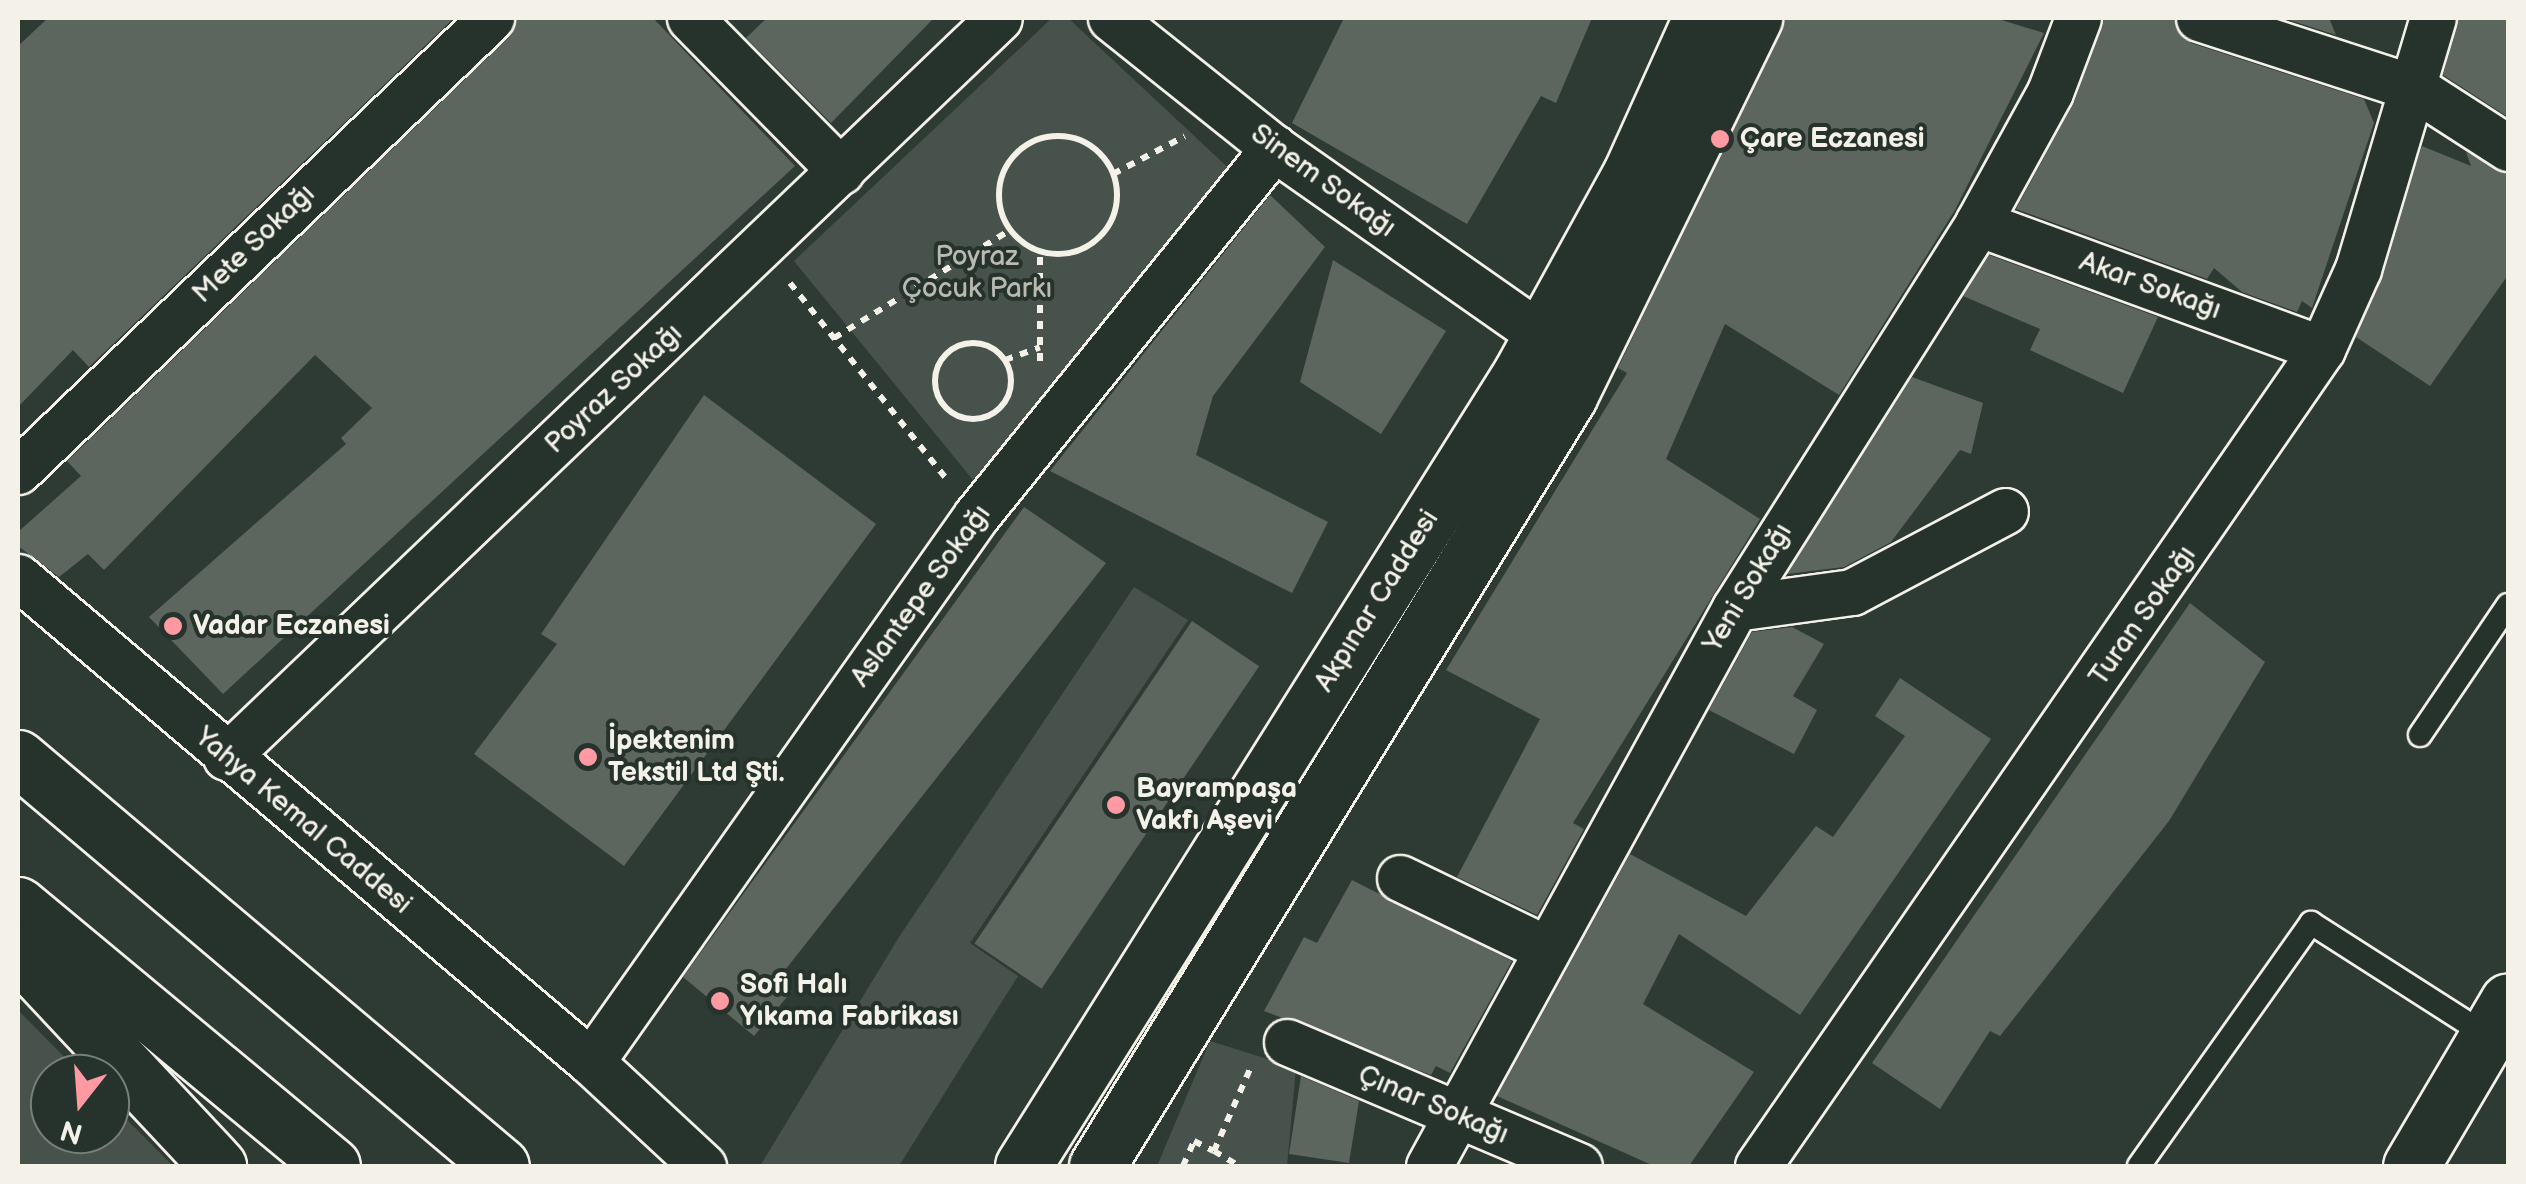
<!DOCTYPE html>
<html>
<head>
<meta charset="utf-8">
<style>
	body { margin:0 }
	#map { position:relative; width:2526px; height:1184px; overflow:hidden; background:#2e3b34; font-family:"Balsamiq Sans",sans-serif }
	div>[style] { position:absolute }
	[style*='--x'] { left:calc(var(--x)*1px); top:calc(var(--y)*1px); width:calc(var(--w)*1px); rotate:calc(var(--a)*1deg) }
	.green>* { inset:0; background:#48524c }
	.building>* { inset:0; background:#5c655e; transform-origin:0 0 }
	.path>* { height:6px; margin-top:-3px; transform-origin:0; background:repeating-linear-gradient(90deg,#f4f1e8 0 8px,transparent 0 16px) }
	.path>.ring { margin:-3px; padding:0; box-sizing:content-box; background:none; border:6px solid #f4f1e8; border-radius:50% }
	.roads { filter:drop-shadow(2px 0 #f4f1e8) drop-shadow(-2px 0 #f4f1e8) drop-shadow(0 2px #f4f1e8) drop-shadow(0 -2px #f4f1e8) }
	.service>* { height:22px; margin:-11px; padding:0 11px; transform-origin:11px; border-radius:11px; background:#26332d }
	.minor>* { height:45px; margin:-22.5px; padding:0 22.5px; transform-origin:22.5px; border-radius:22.5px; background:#26332d }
	.tertiary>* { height:55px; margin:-27.5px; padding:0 27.5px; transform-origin:27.5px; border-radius:27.5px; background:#26332d }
	.primary>* { height:55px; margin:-27.5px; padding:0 27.5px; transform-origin:27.5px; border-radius:27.5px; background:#26332d }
	.trunk>* { height:55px; margin:-27.5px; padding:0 27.5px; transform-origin:27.5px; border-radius:27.5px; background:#26332d }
	.dots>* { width:28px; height:28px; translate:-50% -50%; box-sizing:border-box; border:5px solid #26332d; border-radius:50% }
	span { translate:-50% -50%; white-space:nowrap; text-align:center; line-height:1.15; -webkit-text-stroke:8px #26332d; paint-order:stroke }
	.poi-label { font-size:28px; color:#f4f1e8; font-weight:700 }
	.left { translate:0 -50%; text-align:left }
	.street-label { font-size:28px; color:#f4f1e8 }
	.park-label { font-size:28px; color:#b8b9b1 }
	.frame { position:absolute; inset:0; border:20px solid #f4f1e8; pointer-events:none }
	.north { position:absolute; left:30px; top:1054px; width:100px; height:100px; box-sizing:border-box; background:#26332d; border:2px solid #787f78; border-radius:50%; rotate:197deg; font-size:28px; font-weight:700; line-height:40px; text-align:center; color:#f4f1e8 }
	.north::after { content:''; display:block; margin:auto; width:35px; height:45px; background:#ff9aa2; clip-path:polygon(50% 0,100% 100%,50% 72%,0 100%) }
</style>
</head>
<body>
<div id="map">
	<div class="green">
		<div style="clip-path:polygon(1052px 18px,1068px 18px,1237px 176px,973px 480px,794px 261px)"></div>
		<div style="clip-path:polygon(1134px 587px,1188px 620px,970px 943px,1018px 976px,899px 1166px,760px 1166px,899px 937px)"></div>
		<div style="clip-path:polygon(18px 1010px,81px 1074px,50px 1074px,50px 1134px,110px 1134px,110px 1103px,173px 1166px,18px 1166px)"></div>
		<div style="clip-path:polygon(1210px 1041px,1296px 1068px,1287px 1166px,1157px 1166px)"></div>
	</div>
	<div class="building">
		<div style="clip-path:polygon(48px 18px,454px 18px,89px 367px,73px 350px,18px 407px,18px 46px)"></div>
		<div style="clip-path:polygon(516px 18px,653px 18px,795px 166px,223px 694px,149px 617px,346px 444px,341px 438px,372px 408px,315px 355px,104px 570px,88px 554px,59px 577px,18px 546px,18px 532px,81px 476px,67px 461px,509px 37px)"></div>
		<div style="clip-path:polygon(767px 18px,934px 18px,831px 123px,746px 38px)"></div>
		<div style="clip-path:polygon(1344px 18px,1592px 18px,1556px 103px,1541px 96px,1467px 224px,1292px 123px)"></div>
		<div style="clip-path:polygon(1785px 18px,1995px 18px,2044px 33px,1955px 210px,1839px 395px,1725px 324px,1666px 459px,1760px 519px,1573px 823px,1584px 829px,1537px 915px,1457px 877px,1540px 719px,1446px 670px,1627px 373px,1618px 368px)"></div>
		<div style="clip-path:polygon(2104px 18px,2174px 18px,2191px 43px,2364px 99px,2374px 123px,2312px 308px,2302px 301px,2297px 312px,2242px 292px,2214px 268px,2207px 279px,2016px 209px,2074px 102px)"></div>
		<div style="clip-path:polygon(2283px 18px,2329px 18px,2336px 35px)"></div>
		<div style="clip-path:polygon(2458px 18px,2508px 18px,2508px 117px,2443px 75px)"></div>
		<div style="clip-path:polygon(2422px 146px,2471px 166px,2466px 152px,2508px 174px,2508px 275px,2430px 386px,2356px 337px)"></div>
		<div style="clip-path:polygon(1270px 195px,1325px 247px,1213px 396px,1196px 455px,1328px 522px,1292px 593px,1050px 471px)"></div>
		<div style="clip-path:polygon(1989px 255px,2158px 317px,2123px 393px,2030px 350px,2040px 329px,1963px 296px)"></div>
		<div style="clip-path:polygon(1333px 260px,1446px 331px,1381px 434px,1300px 382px)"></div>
		<div style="clip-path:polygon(1912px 377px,1983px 403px,1971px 454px,1960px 450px,1891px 542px,1844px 567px,1787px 574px)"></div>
		<div style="clip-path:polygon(704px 395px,876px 524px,624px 866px,474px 754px,557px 644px,541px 634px)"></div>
		<div style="clip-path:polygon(1024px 507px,1106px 563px,778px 979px,792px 991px,754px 1036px,683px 977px)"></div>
		<div style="clip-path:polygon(2190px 603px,2265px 662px,2169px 821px,2000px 1036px,1990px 1031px,1940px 1109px,1872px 1063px)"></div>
		<div style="left:1192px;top:621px;width:81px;height:389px;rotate:34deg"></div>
		<div style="clip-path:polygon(1792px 627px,1824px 644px,1793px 696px,1817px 710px,1794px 754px,1709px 710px,1752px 632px)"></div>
		<div style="clip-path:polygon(1900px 678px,1991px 739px,1800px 1015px,1679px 934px,1643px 1004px,1754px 1072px,1689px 1166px,1654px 1166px,1497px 1096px,1630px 854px,1746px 916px,1816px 826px,1833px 837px,1905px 736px,1875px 716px)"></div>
		<div style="clip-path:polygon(1352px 880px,1512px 961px,1450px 1073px,1436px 1066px,1431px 1075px,1264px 1011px,1304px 937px,1317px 943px)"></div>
		<div style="clip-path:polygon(1301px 1076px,1359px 1101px,1349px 1163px,1289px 1154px)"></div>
	</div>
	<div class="path">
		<div class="ring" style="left:999px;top:136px;width:112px;height:112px"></div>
		<div style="--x:1113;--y:174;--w:81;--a:-27.8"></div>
		<div style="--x:790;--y:283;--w:252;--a:51.4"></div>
		<div style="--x:834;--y:338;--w:206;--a:-31.5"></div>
		<div class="ring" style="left:935px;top:343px;width:70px;height:70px"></div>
		<div style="--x:1005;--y:360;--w:37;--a:-20"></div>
		<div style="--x:1040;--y:361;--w:109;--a:-90"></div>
		<div style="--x:1214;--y:1151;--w:29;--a:31"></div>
		<div style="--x:1183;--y:1166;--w:27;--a:-66"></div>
		<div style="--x:1194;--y:1141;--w:22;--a:27"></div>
		<div style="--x:1214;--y:1151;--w:90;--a:-66.3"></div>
	</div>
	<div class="roads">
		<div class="service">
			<div style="--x:2420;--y:735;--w:157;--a:-55.9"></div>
			<div style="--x:2139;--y:1166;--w:298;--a:-54.7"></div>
			<div style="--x:2311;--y:923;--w:210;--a:32.6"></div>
		</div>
		<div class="minor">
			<div style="--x:690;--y:18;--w:215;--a:45.4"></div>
			<div style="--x:1111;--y:18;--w:208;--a:38.6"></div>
			<div style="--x:1274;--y:148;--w:327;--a:35"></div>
			<div style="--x:2199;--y:18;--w:227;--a:18"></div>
			<div style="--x:2415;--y:88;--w:111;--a:32.8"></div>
			<div style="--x:1978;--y:223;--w:366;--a:20.1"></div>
			<div style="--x:18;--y:471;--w:655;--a:-43.76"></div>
			<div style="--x:18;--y:577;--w:751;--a:40.25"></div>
			<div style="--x:591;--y:1062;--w:153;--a:42.9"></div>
			<div style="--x:1735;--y:608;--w:118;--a:-7.8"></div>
			<div style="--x:1852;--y:592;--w:173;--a:-27.9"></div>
			<div style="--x:226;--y:757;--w:1069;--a:-43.71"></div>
			<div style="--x:1400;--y:878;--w:159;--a:25.8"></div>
			<div style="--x:1287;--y:1042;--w:317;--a:23"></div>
			<div style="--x:591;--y:1062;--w:668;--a:-54.81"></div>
			<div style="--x:976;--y:516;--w:474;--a:-51"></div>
			<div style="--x:1429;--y:1166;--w:636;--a:-61.26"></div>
			<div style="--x:1735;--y:608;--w:455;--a:-57.7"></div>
			<div style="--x:1978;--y:223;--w:149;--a:-61.2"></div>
			<div style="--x:2050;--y:92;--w:79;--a:-69.3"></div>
			<div style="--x:1758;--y:1166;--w:993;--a:-55.38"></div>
			<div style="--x:2322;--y:349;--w:88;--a:-65.8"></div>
			<div style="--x:2358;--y:269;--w:262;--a:-73.4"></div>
		</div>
		<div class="tertiary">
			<div style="--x:2411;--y:1166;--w:191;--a:-59.5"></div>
		</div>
		<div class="primary">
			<div style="--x:1023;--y:1166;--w:936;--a:-57.87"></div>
			<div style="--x:1521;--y:373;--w:226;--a:-61.2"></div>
			<div style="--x:1630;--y:175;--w:172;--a:-65.7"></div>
			<div style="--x:1097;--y:1166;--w:903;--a:-58.49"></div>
			<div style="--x:1569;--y:396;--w:421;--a:-63.9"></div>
		</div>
		<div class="trunk">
			<div style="--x:18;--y:758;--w:632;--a:40.19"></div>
			<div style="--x:18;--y:905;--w:408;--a:39.7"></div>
			<div style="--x:18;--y:952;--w:293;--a:46.9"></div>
		</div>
	</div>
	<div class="dots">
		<div style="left:1720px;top:139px;background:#ff9aa2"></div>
		<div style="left:173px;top:626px;background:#ff9aa2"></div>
		<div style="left:588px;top:757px;background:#ff9aa2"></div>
		<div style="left:1116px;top:805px;background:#ff9aa2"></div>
		<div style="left:720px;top:1001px;background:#ff9aa2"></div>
	</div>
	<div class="poi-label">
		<span class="left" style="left:1740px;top:139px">Çare Eczanesi</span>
		<span class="left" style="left:193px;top:626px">Vadar Eczanesi</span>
		<span class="left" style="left:608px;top:757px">İpektenim<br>Tekstil Ltd Şti.</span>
		<span class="left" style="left:1136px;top:805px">Bayrampaşa<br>Vakfı Aşevi</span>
		<span class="left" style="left:740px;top:1001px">Sofi Halı<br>Yıkama Fabrikası</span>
	</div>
	<div class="street-label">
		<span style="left:1323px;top:181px;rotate:36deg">Sinem Sokağı</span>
		<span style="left:254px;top:244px;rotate:-44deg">Mete Sokağı</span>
		<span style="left:2150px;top:286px;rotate:20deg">Akar Sokağı</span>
		<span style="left:614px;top:389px;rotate:-43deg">Poyraz Sokağı</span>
		<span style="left:1748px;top:588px;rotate:-59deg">Yeni Sokağı</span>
		<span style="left:921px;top:596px;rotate:-54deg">Aslantepe Sokağı</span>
		<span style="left:1377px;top:601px;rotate:-58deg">Akpınar Caddesi</span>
		<span style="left:2143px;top:616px;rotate:-55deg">Turan Sokağı</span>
		<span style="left:303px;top:821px;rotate:40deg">Yahya Kemal Caddesi</span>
		<span style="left:1433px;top:1105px;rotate:23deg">Çınar Sokağı</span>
	</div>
	<div class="park-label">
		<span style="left:977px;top:273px">Poyraz<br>Çocuk Parkı</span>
	</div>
	<div class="frame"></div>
	<div class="north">N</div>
</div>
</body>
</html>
